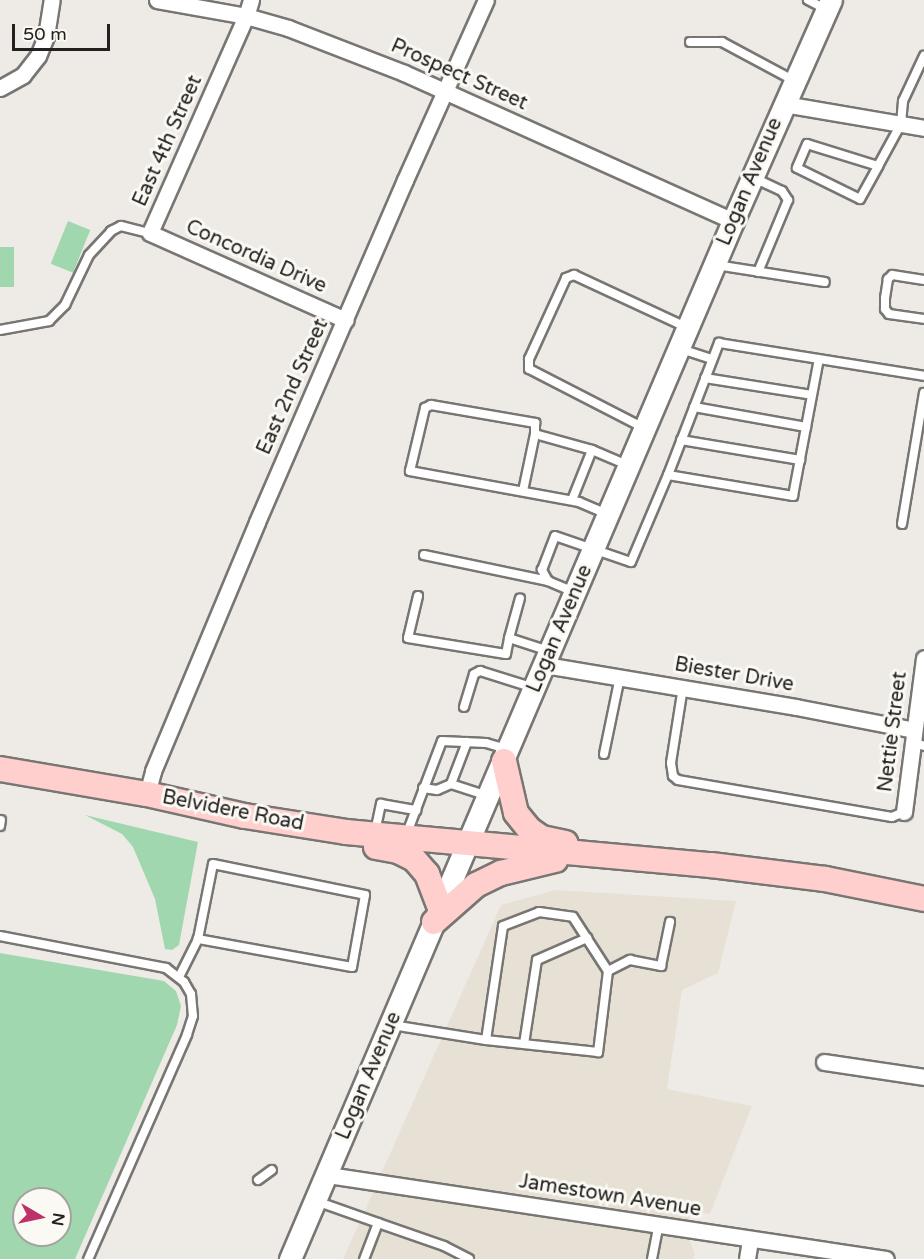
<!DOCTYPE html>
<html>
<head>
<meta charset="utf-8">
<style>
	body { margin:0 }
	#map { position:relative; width:924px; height:1259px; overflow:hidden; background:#eeebe7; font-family:"Varela Round",sans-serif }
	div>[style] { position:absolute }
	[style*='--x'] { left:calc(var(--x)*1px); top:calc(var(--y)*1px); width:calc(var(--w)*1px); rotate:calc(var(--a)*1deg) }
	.built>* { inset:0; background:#e7e1d5 }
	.green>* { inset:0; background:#a1d7af; transform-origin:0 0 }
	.roads { filter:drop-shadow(2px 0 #787672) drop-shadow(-2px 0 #787672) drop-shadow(0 2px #787672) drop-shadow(0 -2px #787672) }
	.service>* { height:8px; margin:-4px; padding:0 4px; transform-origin:4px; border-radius:4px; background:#fff }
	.minor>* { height:15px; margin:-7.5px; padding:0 7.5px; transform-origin:7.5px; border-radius:7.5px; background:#fff }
	.secondary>* { height:21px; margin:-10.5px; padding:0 10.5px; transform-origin:10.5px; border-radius:10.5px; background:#fff }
	.primary>* { height:24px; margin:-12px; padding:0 12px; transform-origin:12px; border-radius:12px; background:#fecfcd }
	span { translate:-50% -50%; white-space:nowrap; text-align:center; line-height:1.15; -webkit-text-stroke:6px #fbf9f4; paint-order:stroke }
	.street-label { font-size:20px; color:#22211f }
	.north { position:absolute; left:12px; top:1187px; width:60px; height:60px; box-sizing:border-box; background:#fbf9f4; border:2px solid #a4a39f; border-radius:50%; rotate:99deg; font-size:16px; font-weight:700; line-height:24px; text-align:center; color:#22211f }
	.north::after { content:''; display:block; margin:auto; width:21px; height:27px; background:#bd3268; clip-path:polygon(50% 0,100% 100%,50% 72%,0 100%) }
	.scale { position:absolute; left:12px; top:24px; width:98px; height:27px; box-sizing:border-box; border:3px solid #22211f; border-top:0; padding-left:8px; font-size:18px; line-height:21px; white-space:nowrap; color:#22211f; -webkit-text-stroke:4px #fbf9f4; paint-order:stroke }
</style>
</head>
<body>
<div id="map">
	<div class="built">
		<div style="clip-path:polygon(556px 890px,736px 901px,718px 973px,682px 990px,667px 1089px,752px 1106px,710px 1214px,690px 1211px,689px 1238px,695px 1255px,693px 1259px,343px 1259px,501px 905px)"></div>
	</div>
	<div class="green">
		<div style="left:68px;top:221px;width:24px;height:46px;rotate:22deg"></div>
		<div style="left:0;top:247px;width:14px;height:40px"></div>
		<div style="clip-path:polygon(85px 815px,198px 842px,179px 945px,172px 950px,165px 949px,155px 899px,133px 847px,122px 834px)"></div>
		<div style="clip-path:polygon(evenodd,0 953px,164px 981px,176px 991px,181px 1006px,177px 1025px,75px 1259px,0 1259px,0 953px,24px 1199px,60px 1199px,60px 1235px,24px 1235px,24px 1199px)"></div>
	</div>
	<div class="roads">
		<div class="service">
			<div style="--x:808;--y:0;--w:20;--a:27"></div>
			<div style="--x:690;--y:42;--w:32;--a:0"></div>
			<div style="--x:722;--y:42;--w:81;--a:28.2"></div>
			<div style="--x:878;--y:166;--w:74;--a:-162.8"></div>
			<div style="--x:807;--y:144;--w:26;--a:113"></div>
			<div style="--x:797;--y:168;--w:70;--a:26.2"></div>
			<div style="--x:860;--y:199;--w:38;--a:-61"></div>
			<div style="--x:878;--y:166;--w:48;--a:-61.3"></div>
			<div style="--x:901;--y:124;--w:23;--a:-85"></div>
			<div style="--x:903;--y:101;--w:50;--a:-65"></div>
			<div style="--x:754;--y:178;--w:31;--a:25"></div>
			<div style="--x:782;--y:191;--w:11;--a:56"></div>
			<div style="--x:788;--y:200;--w:78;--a:112.6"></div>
			<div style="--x:716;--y:265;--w:110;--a:8.9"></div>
			<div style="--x:924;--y:280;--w:32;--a:-171"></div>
			<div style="--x:892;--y:275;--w:6;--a:135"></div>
			<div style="--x:888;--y:279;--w:19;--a:99"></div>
			<div style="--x:885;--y:298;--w:11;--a:90"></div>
			<div style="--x:885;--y:309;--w:6;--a:51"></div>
			<div style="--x:889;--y:314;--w:35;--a:8"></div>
			<div style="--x:0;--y:330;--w:50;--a:-10.4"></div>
			<div style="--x:49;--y:321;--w:23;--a:-45"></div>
			<div style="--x:65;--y:305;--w:55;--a:-64.4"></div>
			<div style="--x:89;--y:255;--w:33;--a:-47"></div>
			<div style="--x:111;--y:231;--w:11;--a:-27"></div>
			<div style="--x:121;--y:226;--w:30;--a:14"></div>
			<div style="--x:681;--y:349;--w:33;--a:18"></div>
			<div style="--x:705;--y:378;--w:108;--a:9"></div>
			<div style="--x:694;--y:407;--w:114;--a:10.1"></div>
			<div style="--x:644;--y:428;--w:129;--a:-152.8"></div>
			<div style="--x:529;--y:369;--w:10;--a:-90"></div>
			<div style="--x:529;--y:359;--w:89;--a:-65.4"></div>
			<div style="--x:566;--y:278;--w:9;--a:-21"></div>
			<div style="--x:574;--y:275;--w:123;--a:24.9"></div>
			<div style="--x:681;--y:440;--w:121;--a:9.5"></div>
			<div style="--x:668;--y:475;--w:127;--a:9.5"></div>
			<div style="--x:793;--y:496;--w:139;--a:-79.3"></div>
			<div style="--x:523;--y:491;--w:58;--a:-78.1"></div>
			<div style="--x:572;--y:500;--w:54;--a:-68.2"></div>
			<div style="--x:607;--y:514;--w:30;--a:-157"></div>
			<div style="--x:579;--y:502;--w:172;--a:-169.6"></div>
			<div style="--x:410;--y:471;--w:65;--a:-76.6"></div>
			<div style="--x:425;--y:408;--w:7;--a:-27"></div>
			<div style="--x:431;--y:405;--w:106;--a:9.8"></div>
			<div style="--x:535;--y:423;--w:11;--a:90"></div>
			<div style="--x:535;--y:434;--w:59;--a:15.7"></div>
			<div style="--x:592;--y:450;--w:38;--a:23"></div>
			<div style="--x:902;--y:524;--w:133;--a:-80.5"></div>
			<div style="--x:424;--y:555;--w:127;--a:11.8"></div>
			<div style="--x:574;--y:592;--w:28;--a:-157"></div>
			<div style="--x:548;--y:581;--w:13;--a:-119"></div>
			<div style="--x:542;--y:570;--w:36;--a:-69"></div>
			<div style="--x:555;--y:536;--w:80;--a:18.9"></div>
			<div style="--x:631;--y:562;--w:95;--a:-67"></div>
			<div style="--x:668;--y:475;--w:142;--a:-68.9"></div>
			<div style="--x:719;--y:343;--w:208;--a:9.1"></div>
			<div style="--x:418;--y:596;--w:43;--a:103.4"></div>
			<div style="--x:408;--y:638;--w:99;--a:9.3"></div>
			<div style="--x:506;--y:654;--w:16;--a:-79"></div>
			<div style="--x:509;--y:638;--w:42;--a:18"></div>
			<div style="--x:509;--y:638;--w:41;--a:-74.6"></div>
			<div style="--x:683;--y:687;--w:77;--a:99"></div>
			<div style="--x:671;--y:763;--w:13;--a:81"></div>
			<div style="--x:673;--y:776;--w:6;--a:39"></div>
			<div style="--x:678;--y:780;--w:217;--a:9.8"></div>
			<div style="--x:892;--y:817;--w:13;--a:-23"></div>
			<div style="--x:464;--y:707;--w:34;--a:-73"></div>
			<div style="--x:474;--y:674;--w:7;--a:-27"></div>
			<div style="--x:480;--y:671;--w:53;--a:17.4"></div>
			<div style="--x:467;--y:742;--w:45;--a:110.9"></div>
			<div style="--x:451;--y:784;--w:38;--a:18"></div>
			<div style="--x:913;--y:742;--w:12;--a:20"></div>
			<div style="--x:604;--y:754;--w:79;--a:-78.3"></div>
			<div style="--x:423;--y:788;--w:14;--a:8"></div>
			<div style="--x:437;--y:790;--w:15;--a:-23"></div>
			<div style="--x:0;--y:826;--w:6;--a:-81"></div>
			<div style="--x:375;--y:832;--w:29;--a:-78"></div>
			<div style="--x:381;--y:804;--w:36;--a:10"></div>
			<div style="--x:407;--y:833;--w:98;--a:-69.2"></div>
			<div style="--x:442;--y:741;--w:44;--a:2.6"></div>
			<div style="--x:486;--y:743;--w:22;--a:16"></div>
			<div style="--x:0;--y:936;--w:169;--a:10.9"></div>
			<div style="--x:166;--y:968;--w:23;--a:38"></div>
			<div style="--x:184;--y:982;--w:14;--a:60"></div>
			<div style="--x:191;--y:994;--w:22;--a:85"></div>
			<div style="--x:193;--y:1016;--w:20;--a:108"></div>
			<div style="--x:187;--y:1035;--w:245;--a:113.8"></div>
			<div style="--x:608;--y:971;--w:25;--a:-27"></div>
			<div style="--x:630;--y:960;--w:32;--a:11"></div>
			<div style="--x:661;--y:966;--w:45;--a:-78.4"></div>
			<div style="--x:179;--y:977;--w:42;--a:-63.4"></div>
			<div style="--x:198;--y:939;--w:76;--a:-78.7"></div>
			<div style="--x:213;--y:864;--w:155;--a:11.5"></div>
			<div style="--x:365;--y:895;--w:73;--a:100.2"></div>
			<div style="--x:352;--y:967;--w:157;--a:-169.7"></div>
			<div style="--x:392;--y:1025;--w:95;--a:9.1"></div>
			<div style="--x:486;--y:1040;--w:115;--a:-81.5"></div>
			<div style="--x:503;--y:926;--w:39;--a:-21"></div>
			<div style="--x:539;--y:912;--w:34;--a:8"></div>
			<div style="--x:573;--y:917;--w:64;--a:57.1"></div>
			<div style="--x:608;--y:971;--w:82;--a:97"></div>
			<div style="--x:598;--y:1052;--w:113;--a:-173.9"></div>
			<div style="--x:524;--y:1044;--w:85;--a:-81.2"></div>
			<div style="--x:537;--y:960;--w:55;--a:-23.7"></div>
			<div style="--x:258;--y:1180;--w:17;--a:-36"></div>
			<div style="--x:316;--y:1201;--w:66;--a:19.5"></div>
			<div style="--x:378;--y:1223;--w:39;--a:111"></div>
			<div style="--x:378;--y:1223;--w:70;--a:19.2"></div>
			<div style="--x:444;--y:1246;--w:28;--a:27"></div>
			<div style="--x:652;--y:1259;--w:36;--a:-79"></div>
		</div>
		<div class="minor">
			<div style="--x:157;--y:0;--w:90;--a:10.2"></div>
			<div style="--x:246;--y:16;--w:44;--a:15.9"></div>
			<div style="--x:288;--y:28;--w:124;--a:21.2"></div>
			<div style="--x:404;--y:73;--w:361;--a:24.2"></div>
			<div style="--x:251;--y:0;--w:17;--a:107"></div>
			<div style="--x:246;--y:16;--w:237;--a:113.9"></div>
			<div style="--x:150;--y:233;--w:214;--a:24"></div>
			<div style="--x:0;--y:88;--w:26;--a:-29"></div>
			<div style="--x:23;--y:75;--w:24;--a:-52"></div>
			<div style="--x:38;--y:56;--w:22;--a:-68"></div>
			<div style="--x:46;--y:36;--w:36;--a:-81"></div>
			<div style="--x:784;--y:104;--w:142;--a:9.7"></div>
			<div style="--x:545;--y:665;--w:254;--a:9.5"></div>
			<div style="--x:796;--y:707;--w:120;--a:11"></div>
			<div style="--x:147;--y:794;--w:24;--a:-75"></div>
			<div style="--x:153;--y:771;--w:270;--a:-67.3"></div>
			<div style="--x:257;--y:522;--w:373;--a:-66.6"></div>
			<div style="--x:405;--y:180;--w:197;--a:-65.8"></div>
			<div style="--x:904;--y:812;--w:155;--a:-82.6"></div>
			<div style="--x:824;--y:1062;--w:101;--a:8.5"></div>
			<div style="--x:328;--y:1175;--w:564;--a:8.56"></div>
			<div style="--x:747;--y:1259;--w:20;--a:-81"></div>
		</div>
		<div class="secondary">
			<div style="--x:290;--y:1259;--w:1129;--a:-66.89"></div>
			<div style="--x:733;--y:221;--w:242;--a:-66.1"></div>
		</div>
		<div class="primary">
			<div style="--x:504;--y:761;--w:53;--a:77"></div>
			<div style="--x:516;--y:813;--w:22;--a:51"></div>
			<div style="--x:530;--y:830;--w:14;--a:34"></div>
			<div style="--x:542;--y:838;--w:24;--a:12"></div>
			<div style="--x:0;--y:769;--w:149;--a:9.7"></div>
			<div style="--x:147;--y:794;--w:100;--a:12.7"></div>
			<div style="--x:245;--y:816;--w:102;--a:9"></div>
			<div style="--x:346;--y:832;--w:366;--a:5.2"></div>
			<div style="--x:711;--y:865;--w:115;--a:7"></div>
			<div style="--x:825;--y:879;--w:101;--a:11.4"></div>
			<div style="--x:376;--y:847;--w:22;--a:10"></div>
			<div style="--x:398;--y:851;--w:18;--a:27"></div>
			<div style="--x:414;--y:859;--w:20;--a:49"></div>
			<div style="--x:427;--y:874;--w:36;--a:69"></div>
			<div style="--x:434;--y:922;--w:56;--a:-41.4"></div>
			<div style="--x:476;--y:885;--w:28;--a:-26"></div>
			<div style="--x:501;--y:873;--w:56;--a:-13.5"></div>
		</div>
	</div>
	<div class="street-label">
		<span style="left:459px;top:75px;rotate:24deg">Prospect Street</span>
		<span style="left:168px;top:141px;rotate:-66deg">East 4th Street</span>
		<span style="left:750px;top:182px;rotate:-67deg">Logan Avenue</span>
		<span style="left:256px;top:257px;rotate:24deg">Concordia Drive</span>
		<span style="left:293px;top:387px;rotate:-66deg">East 2nd Street</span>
		<span style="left:560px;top:629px;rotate:-67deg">Logan Avenue</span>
		<span style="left:734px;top:675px;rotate:10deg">Biester Drive</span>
		<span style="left:893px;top:732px;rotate:-83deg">Nettie Street</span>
		<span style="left:233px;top:811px;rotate:11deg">Belvidere Road</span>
		<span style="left:369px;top:1076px;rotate:-67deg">Logan Avenue</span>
		<span style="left:610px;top:1196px;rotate:9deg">Jamestown Avenue</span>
	</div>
	<div class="north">N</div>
	<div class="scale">50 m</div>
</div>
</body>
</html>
